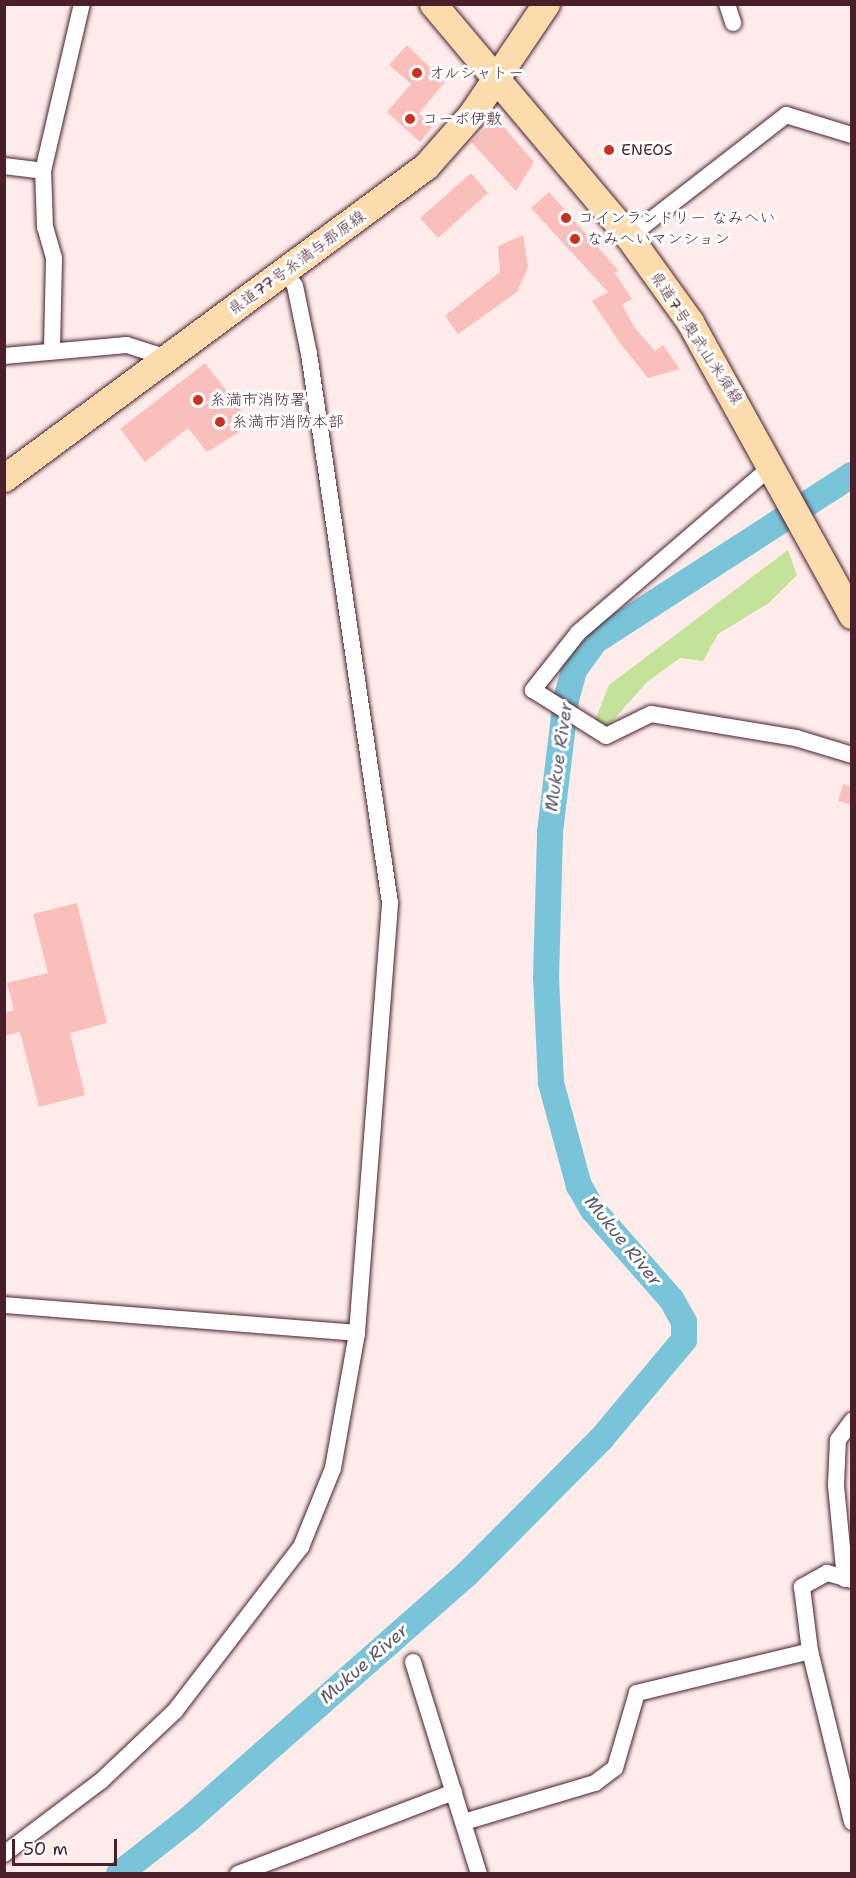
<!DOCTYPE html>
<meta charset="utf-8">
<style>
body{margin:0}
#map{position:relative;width:856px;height:1878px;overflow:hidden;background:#feeceb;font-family:"Shantell Sans","Klee One",sans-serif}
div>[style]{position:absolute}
.green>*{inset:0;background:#c4e299}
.river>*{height:26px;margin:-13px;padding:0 13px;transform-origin:13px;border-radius:13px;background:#7ac4da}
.building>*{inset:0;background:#fbbfbb}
.roads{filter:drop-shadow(0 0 2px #4a1f2b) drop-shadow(0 0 2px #4a1f2b)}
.street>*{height:16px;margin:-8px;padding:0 8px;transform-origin:8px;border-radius:8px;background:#fff}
.primary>*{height:27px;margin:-13.5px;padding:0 13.5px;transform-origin:13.5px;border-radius:13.5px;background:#fcdcac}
.dots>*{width:16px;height:16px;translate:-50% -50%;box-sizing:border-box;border:3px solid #fff;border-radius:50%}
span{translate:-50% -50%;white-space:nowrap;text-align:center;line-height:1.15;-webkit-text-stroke:6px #fff;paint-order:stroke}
.poi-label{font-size:16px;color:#4a1f2b}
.left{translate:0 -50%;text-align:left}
.street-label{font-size:16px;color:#4a1f2b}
.water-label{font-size:18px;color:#5b5968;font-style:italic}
.frame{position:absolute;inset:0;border:6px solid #4a1f2b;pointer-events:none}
.scale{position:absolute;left:12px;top:1839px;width:105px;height:27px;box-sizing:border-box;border:3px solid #4a1f2b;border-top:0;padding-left:8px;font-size:18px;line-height:21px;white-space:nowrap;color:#4a1f2b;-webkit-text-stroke:4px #fff;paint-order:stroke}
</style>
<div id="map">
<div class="green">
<div style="clip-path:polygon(788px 550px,797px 575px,769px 603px,718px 634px,703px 661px,680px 658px,647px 682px,608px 726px,594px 723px,609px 685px)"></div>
</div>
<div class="river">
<div style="left:119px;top:1874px;width:89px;rotate:-38.2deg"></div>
<div style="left:189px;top:1819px;width:371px;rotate:-41.4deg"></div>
<div style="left:467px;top:1574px;width:192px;rotate:-45.2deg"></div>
<div style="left:602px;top:1438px;width:128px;rotate:-50.1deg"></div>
<div style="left:684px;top:1340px;width:18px;rotate:-90deg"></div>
<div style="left:684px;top:1322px;width:26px;rotate:-119deg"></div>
<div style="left:671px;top:1299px;width:118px;rotate:-131.2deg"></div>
<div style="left:593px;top:1210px;width:28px;rotate:-120deg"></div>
<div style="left:579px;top:1186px;width:107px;rotate:-105.2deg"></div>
<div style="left:551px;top:1083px;width:105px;rotate:-92.7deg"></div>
<div style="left:546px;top:978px;width:146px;rotate:-88.4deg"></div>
<div style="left:550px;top:832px;width:133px;rotate:-83.1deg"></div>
<div style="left:566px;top:700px;width:31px;rotate:-75deg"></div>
<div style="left:574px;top:670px;width:36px;rotate:-54deg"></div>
<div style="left:595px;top:641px;width:306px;rotate:-32.9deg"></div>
</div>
<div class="building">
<div style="clip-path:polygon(407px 45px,445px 82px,419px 113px,432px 127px,420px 142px,387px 112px,411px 84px,389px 65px)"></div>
<div style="clip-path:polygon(496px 118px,534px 162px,516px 191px,471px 142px)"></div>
<div style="clip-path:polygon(471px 173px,488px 193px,438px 238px,420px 218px)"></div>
<div style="clip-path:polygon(549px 192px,618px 270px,615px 273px,632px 299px,622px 305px,635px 328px,655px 351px,663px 345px,680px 369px,648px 378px,620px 343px,592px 301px,608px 292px,531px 208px)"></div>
<div style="clip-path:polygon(523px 235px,528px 267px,517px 292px,458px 334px,445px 316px,500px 272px,498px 246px)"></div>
<div style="clip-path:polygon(205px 363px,252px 424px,207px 452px,188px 428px,145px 462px,120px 429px)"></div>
<div style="clip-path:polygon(843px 784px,852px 787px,852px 805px,838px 801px)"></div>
<div style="clip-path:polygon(77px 903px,107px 1023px,70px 1033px,85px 1095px,39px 1107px,20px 1032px,4px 1036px,4px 1013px,14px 1010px,7px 983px,48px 973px,33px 914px)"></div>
</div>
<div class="roads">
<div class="street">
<div style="left:727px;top:4px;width:20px;rotate:72deg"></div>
<div style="left:4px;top:166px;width:39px;rotate:7deg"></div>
<div style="left:629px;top:237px;width:199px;rotate:-37.8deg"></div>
<div style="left:786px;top:115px;width:69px;rotate:16.9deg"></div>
<div style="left:52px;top:348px;width:90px;rotate:-88.7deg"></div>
<div style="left:54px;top:258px;width:32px;rotate:-106deg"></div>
<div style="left:45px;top:227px;width:56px;rotate:-92deg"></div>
<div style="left:43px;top:171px;width:171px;rotate:-76.9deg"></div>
<div style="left:4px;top:356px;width:123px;rotate:-5.1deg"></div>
<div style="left:127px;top:345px;width:42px;rotate:18deg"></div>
<div style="left:772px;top:466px;width:256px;rotate:139.3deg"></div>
<div style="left:578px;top:633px;width:73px;rotate:128.3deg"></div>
<div style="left:533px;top:690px;width:86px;rotate:32.2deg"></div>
<div style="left:606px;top:736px;width:50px;rotate:-26.1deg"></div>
<div style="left:651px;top:714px;width:147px;rotate:9.4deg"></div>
<div style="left:796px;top:738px;width:59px;rotate:16.9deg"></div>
<div style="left:4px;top:1305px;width:354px;rotate:4.5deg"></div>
<div style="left:845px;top:1579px;width:94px;rotate:-95.5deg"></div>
<div style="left:836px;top:1485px;width:45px;rotate:-87.5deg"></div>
<div style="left:838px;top:1440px;width:24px;rotate:-54deg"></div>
<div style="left:852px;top:1580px;width:26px;rotate:-164deg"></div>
<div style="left:827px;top:1573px;width:29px;rotate:151deg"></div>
<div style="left:802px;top:1587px;width:64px;rotate:82.9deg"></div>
<div style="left:810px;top:1651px;width:176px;rotate:76.2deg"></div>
<div style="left:413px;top:1662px;width:222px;rotate:72.7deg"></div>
<div style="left:464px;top:1822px;width:137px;rotate:-16.6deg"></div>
<div style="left:595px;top:1783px;width:25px;rotate:-37deg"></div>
<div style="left:615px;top:1768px;width:78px;rotate:-73.7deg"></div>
<div style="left:637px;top:1693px;width:178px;rotate:-13.6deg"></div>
<div style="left:4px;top:1854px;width:121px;rotate:-37deg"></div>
<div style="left:101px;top:1781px;width:102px;rotate:-43.4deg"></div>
<div style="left:175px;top:1711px;width:207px;rotate:-52.5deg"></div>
<div style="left:301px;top:1547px;width:85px;rotate:-67.9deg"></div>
<div style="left:333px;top:1468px;width:137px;rotate:-79.9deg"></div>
<div style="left:357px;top:1333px;width:431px;rotate:-85.6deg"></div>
<div style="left:390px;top:903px;width:555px;rotate:-98.39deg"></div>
<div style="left:309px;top:354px;width:69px;rotate:-101.6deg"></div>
<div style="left:295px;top:286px;width:17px;rotate:-123deg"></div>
<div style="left:238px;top:1874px;width:231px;rotate:-20.8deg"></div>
</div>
<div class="primary">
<div style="left:433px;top:4px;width:304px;rotate:49.9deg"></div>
<div style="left:629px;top:237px;width:105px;rotate:54.3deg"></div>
<div style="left:690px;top:322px;width:335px;rotate:61.1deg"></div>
<div style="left:4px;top:478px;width:525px;rotate:-36.48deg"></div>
<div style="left:426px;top:166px;width:68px;rotate:-48.6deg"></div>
<div style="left:471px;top:115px;width:134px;rotate:-56deg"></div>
</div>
</div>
<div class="dots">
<div style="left:417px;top:73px;background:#c8321e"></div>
<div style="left:410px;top:119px;background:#c8321e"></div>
<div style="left:609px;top:150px;background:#c8321e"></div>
<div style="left:566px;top:218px;background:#c8321e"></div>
<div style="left:575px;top:239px;background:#c8321e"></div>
<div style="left:198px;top:400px;background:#c8321e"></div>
<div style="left:220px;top:422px;background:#c8321e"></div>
</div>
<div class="poi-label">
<span class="left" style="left:429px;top:73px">オルシャトー</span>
<span class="left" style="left:422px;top:119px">コーポ伊敷</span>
<span class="left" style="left:621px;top:150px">ENEOS</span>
<span class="left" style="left:578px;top:218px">コインランドリー なみへい</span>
<span class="left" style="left:587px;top:239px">なみへいマンション</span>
<span class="left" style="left:210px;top:400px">糸満市消防署</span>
<span class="left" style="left:232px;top:422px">糸満市消防本部</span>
</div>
<div class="street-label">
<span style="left:297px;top:263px;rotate:-36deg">県道77号糸満与那原線</span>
<span style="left:696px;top:338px;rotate:57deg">県道7号奥武山米須線</span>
</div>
<div class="water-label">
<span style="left:559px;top:757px;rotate:-82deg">Mukue River</span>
<span style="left:623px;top:1241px;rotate:51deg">Mukue River</span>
<span style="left:364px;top:1664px;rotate:-41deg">Mukue River</span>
</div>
<div class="frame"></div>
<div class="scale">50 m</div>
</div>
